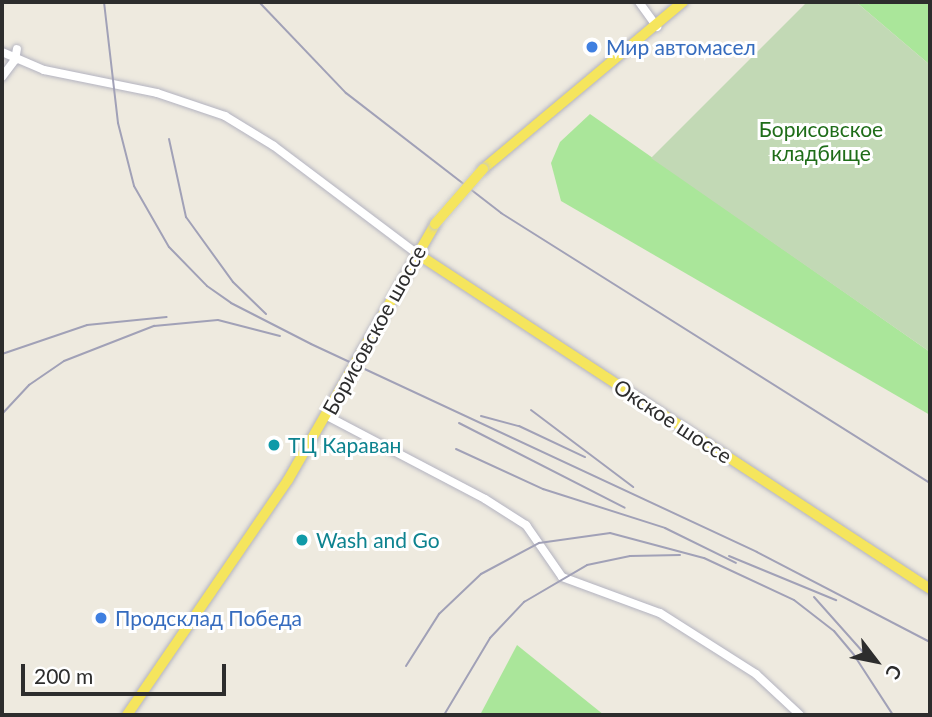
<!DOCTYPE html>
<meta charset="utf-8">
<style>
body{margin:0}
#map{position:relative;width:932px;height:717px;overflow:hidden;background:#eeeadf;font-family:Lato,sans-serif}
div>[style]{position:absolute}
.green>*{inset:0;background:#aae69a}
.cemetery>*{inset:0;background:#c2d9b5}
.roads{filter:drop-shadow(0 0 2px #b3b3c0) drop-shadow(0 0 2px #b3b3c0)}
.minor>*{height:8px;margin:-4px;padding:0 4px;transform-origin:4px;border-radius:4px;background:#fff}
.major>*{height:10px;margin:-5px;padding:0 5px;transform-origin:5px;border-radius:5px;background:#f5e55d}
.rail>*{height:2px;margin:-1px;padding:0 1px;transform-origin:1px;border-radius:1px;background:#a1a1b7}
.bridges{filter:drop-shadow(0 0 2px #c8c8c8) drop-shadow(0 0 2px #c8c8c8)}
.major-bridge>*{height:10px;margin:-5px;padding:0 5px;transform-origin:5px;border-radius:5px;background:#f5e55d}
.dots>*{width:19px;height:19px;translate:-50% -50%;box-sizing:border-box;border:4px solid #fff;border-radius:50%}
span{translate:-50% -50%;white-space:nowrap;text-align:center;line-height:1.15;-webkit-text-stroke:6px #fff;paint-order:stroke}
.shop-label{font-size:21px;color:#366cbe}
.left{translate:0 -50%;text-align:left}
.park-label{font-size:21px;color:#1f6d19}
.street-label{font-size:21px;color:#2d2d2d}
.culture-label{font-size:21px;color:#0d838f}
.frame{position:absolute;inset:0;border:4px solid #2d2d2d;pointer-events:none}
.north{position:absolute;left:841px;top:626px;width:70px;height:70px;-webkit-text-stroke:5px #fff;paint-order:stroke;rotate:122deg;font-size:19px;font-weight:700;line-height:28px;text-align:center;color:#2d2d2d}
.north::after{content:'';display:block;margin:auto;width:24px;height:32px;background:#2d2d2d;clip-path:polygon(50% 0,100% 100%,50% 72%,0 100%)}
.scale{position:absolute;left:21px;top:664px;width:205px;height:32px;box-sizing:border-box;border:4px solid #2d2d2d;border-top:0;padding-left:9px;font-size:21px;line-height:24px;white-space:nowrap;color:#2d2d2d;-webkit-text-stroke:5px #fff;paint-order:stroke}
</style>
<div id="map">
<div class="green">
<div style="clip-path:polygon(856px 2px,930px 2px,930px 65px)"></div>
<div style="clip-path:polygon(590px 114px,930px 352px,930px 415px,561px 201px,551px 163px,560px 142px)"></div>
<div style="clip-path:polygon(517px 645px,604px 715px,480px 715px)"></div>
</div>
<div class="cemetery">
<div style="clip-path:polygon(807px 2px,856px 2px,930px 65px,930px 352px,651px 158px)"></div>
</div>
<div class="roads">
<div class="minor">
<div style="left:639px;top:2px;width:31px;rotate:54deg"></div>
<div style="left:2px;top:52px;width:46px;rotate:23.2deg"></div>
<div style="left:44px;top:70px;width:115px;rotate:11.5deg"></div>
<div style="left:157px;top:93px;width:72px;rotate:18.7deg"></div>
<div style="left:225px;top:116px;width:57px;rotate:31.5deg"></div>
<div style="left:274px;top:146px;width:178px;rotate:37deg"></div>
<div style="left:2px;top:77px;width:21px;rotate:-53deg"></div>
<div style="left:15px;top:60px;width:11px;rotate:-80deg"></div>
<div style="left:327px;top:416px;width:178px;rotate:27.7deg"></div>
<div style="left:485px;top:499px;width:49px;rotate:32.4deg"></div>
<div style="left:526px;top:525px;width:63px;rotate:55.3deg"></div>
<div style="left:562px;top:577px;width:104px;rotate:20.2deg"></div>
<div style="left:660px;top:613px;width:114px;rotate:32.4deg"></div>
<div style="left:756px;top:674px;width:60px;rotate:43deg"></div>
</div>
<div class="major">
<div style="left:483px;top:169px;width:261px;rotate:-39.9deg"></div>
<div style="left:416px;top:253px;width:614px;rotate:33.17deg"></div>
<div style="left:127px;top:715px;width:285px;rotate:-55.6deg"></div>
<div style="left:288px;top:480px;width:295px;rotate:-60.1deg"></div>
</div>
</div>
<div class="rail">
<div style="left:104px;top:2px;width:122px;rotate:83.4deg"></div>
<div style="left:118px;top:123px;width:65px;rotate:75.7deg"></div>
<div style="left:134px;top:186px;width:70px;rotate:60.2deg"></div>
<div style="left:169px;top:247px;width:54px;rotate:45.7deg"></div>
<div style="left:207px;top:286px;width:29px;rotate:35deg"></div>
<div style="left:231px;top:303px;width:90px;rotate:27.1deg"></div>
<div style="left:311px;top:344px;width:492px;rotate:25deg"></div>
<div style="left:757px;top:552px;width:195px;rotate:27.5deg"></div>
<div style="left:259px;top:2px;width:126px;rotate:46.3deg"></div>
<div style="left:346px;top:93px;width:196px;rotate:37.7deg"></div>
<div style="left:501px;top:213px;width:507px;rotate:32.19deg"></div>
<div style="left:169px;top:139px;width:80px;rotate:77.7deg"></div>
<div style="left:186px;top:217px;width:80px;rotate:54.1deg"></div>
<div style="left:233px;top:282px;width:46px;rotate:44.1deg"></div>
<div style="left:2px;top:354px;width:90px;rotate:-18.8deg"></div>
<div style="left:87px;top:325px;width:80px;rotate:-5.7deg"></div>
<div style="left:531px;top:410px;width:128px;rotate:37deg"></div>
<div style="left:2px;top:414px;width:40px;rotate:-47deg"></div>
<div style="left:29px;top:385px;width:42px;rotate:-34.4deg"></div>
<div style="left:64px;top:361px;width:97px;rotate:-21.3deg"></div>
<div style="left:154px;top:326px;width:64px;rotate:-5.4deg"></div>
<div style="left:218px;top:320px;width:64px;rotate:14.5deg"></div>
<div style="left:481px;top:416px;width:39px;rotate:15deg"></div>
<div style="left:519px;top:426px;width:73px;rotate:25.2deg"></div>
<div style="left:459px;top:423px;width:186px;rotate:27.1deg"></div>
<div style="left:456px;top:449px;width:96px;rotate:24.7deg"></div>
<div style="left:543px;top:489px;width:128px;rotate:17.7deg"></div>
<div style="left:665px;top:528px;width:79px;rotate:26.2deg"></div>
<div style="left:729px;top:556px;width:116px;rotate:22.4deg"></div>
<div style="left:814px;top:597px;width:74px;rotate:48.3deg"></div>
<div style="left:406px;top:666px;width:62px;rotate:-57.6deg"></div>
<div style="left:439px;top:614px;width:58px;rotate:-43.6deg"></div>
<div style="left:481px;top:574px;width:66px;rotate:-28.1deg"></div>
<div style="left:539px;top:543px;width:72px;rotate:-8deg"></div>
<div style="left:610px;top:533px;width:97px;rotate:14.9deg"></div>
<div style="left:704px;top:558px;width:99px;rotate:25deg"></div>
<div style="left:794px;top:600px;width:51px;rotate:37.8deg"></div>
<div style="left:834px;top:631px;width:31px;rotate:50deg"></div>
<div style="left:854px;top:655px;width:72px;rotate:57deg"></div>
<div style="left:444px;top:715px;width:90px;rotate:-59.1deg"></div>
<div style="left:490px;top:638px;width:50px;rotate:-46.6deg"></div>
<div style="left:524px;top:602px;width:73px;rotate:-30.4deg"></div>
<div style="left:587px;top:565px;width:44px;rotate:-11.8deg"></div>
<div style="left:630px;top:556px;width:50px;rotate:-1.1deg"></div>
</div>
<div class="bridges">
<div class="major-bridge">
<div style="left:435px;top:224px;width:73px;rotate:-48.9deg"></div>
</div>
</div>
<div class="dots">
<div style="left:592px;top:47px;background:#3f7fe0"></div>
<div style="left:274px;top:445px;background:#0f9aa8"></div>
<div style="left:302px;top:540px;background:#0f9aa8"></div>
<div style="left:101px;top:618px;background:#3f7fe0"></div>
</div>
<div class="shop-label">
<span class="left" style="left:606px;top:47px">Мир автомасел</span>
<span class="left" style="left:115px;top:618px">Продсклад Победа</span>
</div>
<div class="park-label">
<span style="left:821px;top:141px">Борисовское<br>кладбище</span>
</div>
<div class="street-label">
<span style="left:374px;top:330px;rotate:-61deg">Борисовское шоссе</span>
<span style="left:673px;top:421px;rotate:33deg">Окское шоссе</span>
</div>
<div class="culture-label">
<span class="left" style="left:288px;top:445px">ТЦ Караван</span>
<span class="left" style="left:316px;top:540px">Wash and Go</span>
</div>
<div class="frame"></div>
<div class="north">С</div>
<div class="scale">200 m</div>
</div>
